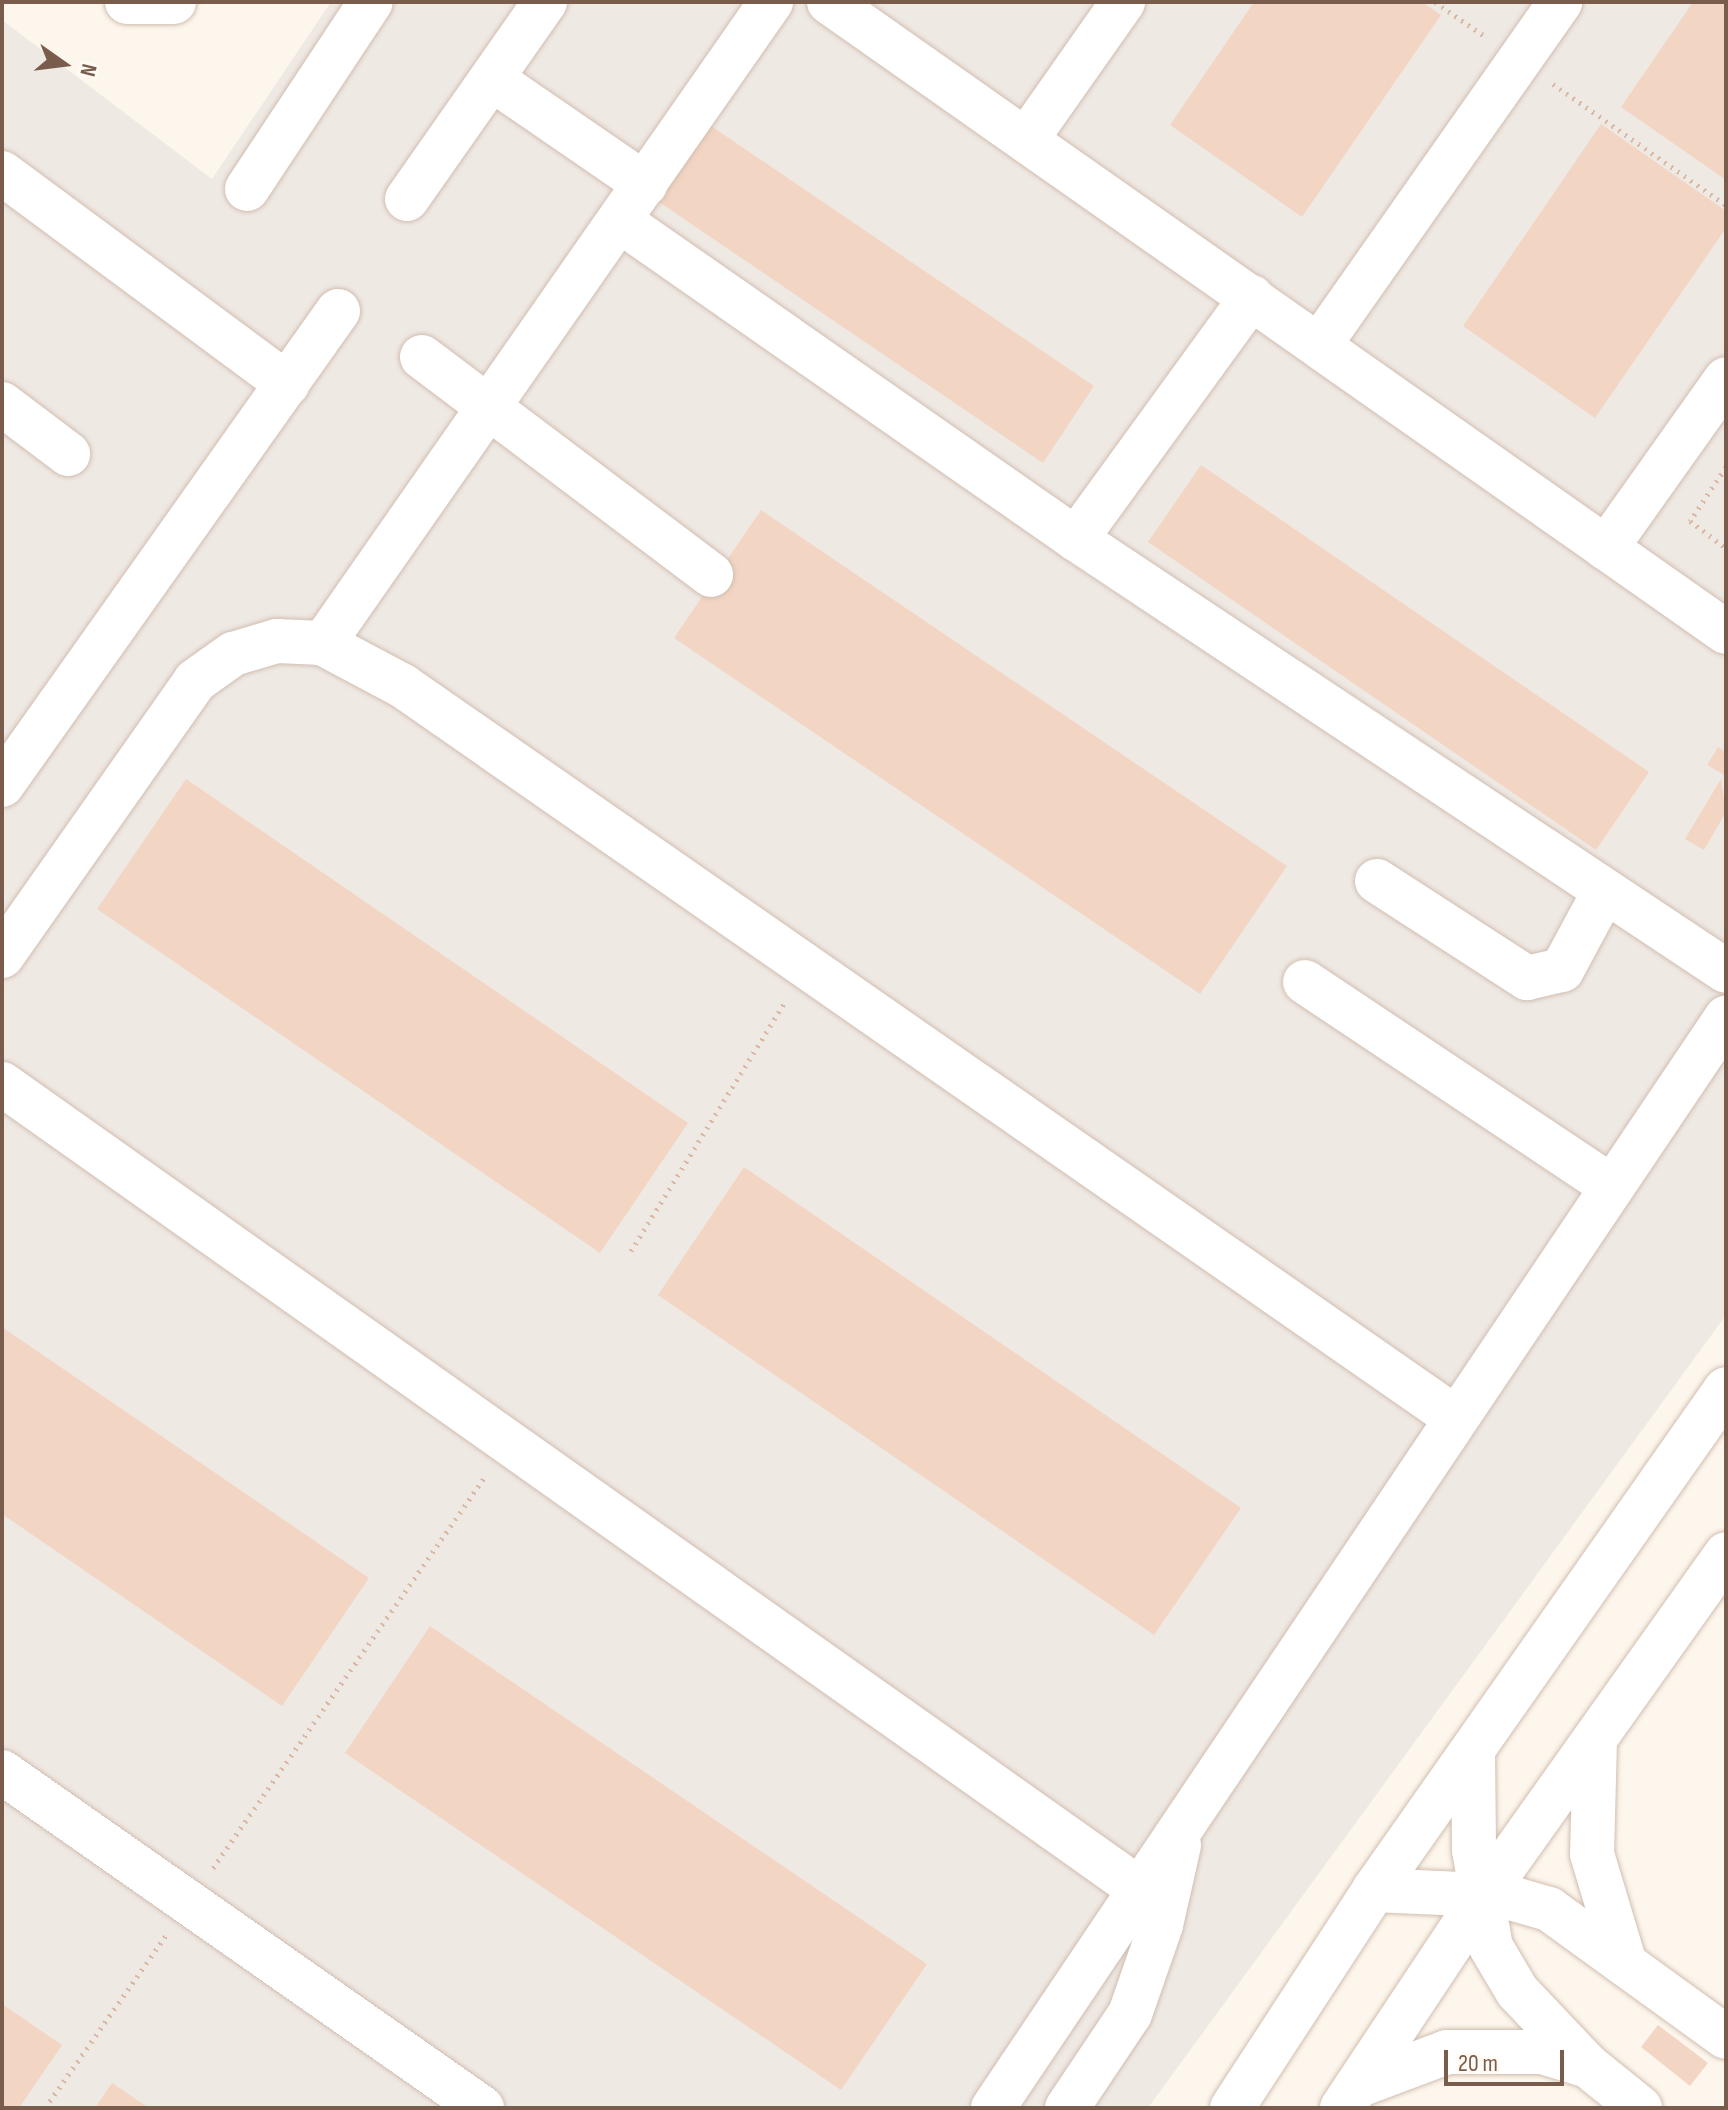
<!DOCTYPE html>
<style>
body{margin:0}
#map{position:relative;width:1728px;height:2110px;overflow:hidden;background:#fdf6ec;font-family:"Sofia Sans Condensed",sans-serif}
div>[style]{position:absolute}
.industrial>*{inset:0;background:#efe9e4}
.building>*{inset:0;background:#f3d5c3}
.path>*{height:5px;margin-top:-2.5px;transform-origin:0;background:repeating-linear-gradient(90deg,#d9b8a5 0 2px,transparent 0 8px)}
.roads{filter:drop-shadow(0 0 2px #d1beb0) drop-shadow(0 0 2px #d1beb0)}
.minor>*{height:44px;margin:-22px;padding:0 22px;transform-origin:22px;border-radius:22px;background:#fff}
span{translate:-50% -50%;white-space:nowrap;text-align:center;line-height:1.15;-webkit-text-stroke:6px #fffaf3;paint-order:stroke}
.frame{position:absolute;inset:0;border:4px solid #7a5c4d;pointer-events:none}
.north{position:absolute;left:24px;top:24px;width:80px;height:80px;-webkit-text-stroke:6px #fffaf3;paint-order:stroke;rotate:104deg;font-size:22px;font-weight:700;line-height:32px;text-align:center;color:#7a5c4d}
.north::after{content:'';display:block;margin:auto;width:28px;height:36px;background:#7a5c4d;clip-path:polygon(50% 0,100% 100%,50% 72%,0 100%)}
.scale{position:absolute;left:1444px;top:2050px;width:120px;height:36px;box-sizing:border-box;border:4px solid #7a5c4d;border-top:0;padding-left:10px;font-size:24px;line-height:28px;white-space:nowrap;color:#7a5c4d;-webkit-text-stroke:6px #fffaf3;paint-order:stroke}
</style>
<div id="map">
<div class="industrial">
<div style="clip-path:polygon(331px 2px,1726px 2px,1726px 1315px,1148px 2108px,2px 2108px,2px 20px,212px 179px)"></div>
</div>
<div class="building">
<div style="clip-path:polygon(1254px 2px,1422px 2px,1441px 15px,1302px 217px,1170px 125px)"></div>
<div style="clip-path:polygon(1693px 2px,1726px 2px,1726px 180px,1621px 107px)"></div>
<div style="clip-path:polygon(1601px 124px,1726px 211px,1726px 228px,1595px 418px,1463px 326px)"></div>
<div style="clip-path:polygon(711px 126px,1094px 386px,1043px 463px,659px 202px)"></div>
<div style="clip-path:polygon(1201px 465px,1649px 772px,1596px 850px,1148px 542px)"></div>
<div style="clip-path:polygon(761px 510px,1287px 866px,1200px 994px,674px 638px)"></div>
<div style="clip-path:polygon(1718px 747px,1726px 752px,1726px 776px,1707px 765px)"></div>
<div style="clip-path:polygon(186px 779px,688px 1123px,600px 1253px,97px 909px)"></div>
<div style="clip-path:polygon(1721px 779px,1726px 812px,1704px 850px,1685px 839px)"></div>
<div style="clip-path:polygon(744px 1167px,1241px 1508px,1154px 1635px,658px 1295px)"></div>
<div style="clip-path:polygon(2px 1327px,369px 1578px,282px 1706px,2px 1514px)"></div>
<div style="clip-path:polygon(430px 1626px,927px 1964px,841px 2090px,345px 1753px)"></div>
<div style="clip-path:polygon(2px 2004px,62px 2045px,19px 2108px,2px 2108px)"></div>
<div style="clip-path:polygon(1658px 2025px,1708px 2063px,1690px 2086px,1641px 2047px)"></div>
<div style="clip-path:polygon(112px 2083px,149px 2108px,95px 2108px)"></div>
</div>
<div class="path">
<div style="left:1435px;top:2px;width:62px;rotate:34.5deg"></div>
<div style="left:1553px;top:84px;width:211px;rotate:35deg"></div>
<div style="left:1726px;top:467px;width:65px;rotate:123.7deg"></div>
<div style="left:1690px;top:521px;width:45px;rotate:36.9deg"></div>
<div style="left:631px;top:1251px;width:295px;rotate:-58.3deg"></div>
<div style="left:213px;top:1868px;width:479px;rotate:-55.2deg"></div>
<div style="left:45px;top:2108px;width:211px;rotate:-55deg"></div>
</div>
<div class="roads">
<div class="minor">
<div style="left:127px;top:2px;width:47px"></div>
<div style="left:829px;top:2px;width:1096px;rotate:35.08deg"></div>
<div style="left:492px;top:79px;width:186px;rotate:34.5deg"></div>
<div style="left:1026px;top:140px;width:169px;rotate:-54.9deg"></div>
<div style="left:2px;top:173px;width:355px;rotate:36.5deg"></div>
<div style="left:247px;top:189px;width:224px;rotate:-56.5deg"></div>
<div style="left:407px;top:199px;width:241px;rotate:-55deg"></div>
<div style="left:620px;top:221px;width:556px;rotate:34.89deg"></div>
<div style="left:1076px;top:539px;width:780px;rotate:33.61deg"></div>
<div style="left:1320px;top:344px;width:418px;rotate:-54.9deg"></div>
<div style="left:422px;top:357px;width:362px;rotate:37deg"></div>
<div style="left:2px;top:404px;width:83px;rotate:37.1deg"></div>
<div style="left:1076px;top:539px;width:299px;rotate:-54deg"></div>
<div style="left:1606px;top:548px;width:207px;rotate:-54.6deg"></div>
<div style="left:323px;top:644px;width:783px;rotate:-55.09deg"></div>
<div style="left:2px;top:785px;width:581px;rotate:-54.67deg"></div>
<div style="left:1377px;top:881px;width:179px;rotate:32.9deg"></div>
<div style="left:1527px;top:978px;width:36px;rotate:-13deg"></div>
<div style="left:1562px;top:970px;width:89px;rotate:-61.7deg"></div>
<div style="left:2px;top:956px;width:336px;rotate:-54.9deg"></div>
<div style="left:195px;top:681px;width:47px;rotate:-35.4deg"></div>
<div style="left:233px;top:654px;width:46px;rotate:-16.5deg"></div>
<div style="left:277px;top:641px;width:45px;rotate:2.5deg"></div>
<div style="left:322px;top:643px;width:92px;rotate:28deg"></div>
<div style="left:403px;top:686px;width:1282px;rotate:34.81deg"></div>
<div style="left:1305px;top:982px;width:369px;rotate:33.7deg"></div>
<div style="left:2px;top:1084px;width:1392px;rotate:35.29deg"></div>
<div style="left:1595px;top:1740px;width:114px;rotate:91.5deg"></div>
<div style="left:1592px;top:1854px;width:115px;rotate:73.3deg"></div>
<div style="left:1473px;top:1751px;width:99px;rotate:89.4deg"></div>
<div style="left:1474px;top:1850px;width:98px;rotate:80.1deg"></div>
<div style="left:1491px;top:1947px;width:51px;rotate:59.4deg"></div>
<div style="left:1517px;top:1991px;width:103px;rotate:46.6deg"></div>
<div style="left:1588px;top:2066px;width:67px;rotate:38.9deg"></div>
<div style="left:2px;top:1772px;width:586px;rotate:34.99deg"></div>
<div style="left:1374px;top:1890px;width:130px;rotate:2.6deg"></div>
<div style="left:1504px;top:1896px;width:47px;rotate:16.1deg"></div>
<div style="left:1549px;top:1909px;width:218px;rotate:35.9deg"></div>
<div style="left:1357px;top:2086px;width:96px;rotate:-20.7deg"></div>
<div style="left:1447px;top:2052px;width:95px"></div>
<div style="left:1542px;top:2052px;width:48px;rotate:16.9deg"></div>
<div style="left:993px;top:2108px;width:1314px;rotate:-56.08deg"></div>
<div style="left:1067px;top:2108px;width:113px;rotate:-56.2deg"></div>
<div style="left:1130px;top:2014px;width:94px;rotate:-70.8deg"></div>
<div style="left:1161px;top:1925px;width:82px;rotate:-77.3deg"></div>
<div style="left:1232px;top:2108px;width:260px;rotate:-56.9deg"></div>
<div style="left:1374px;top:1890px;width:612px;rotate:-54.91deg"></div>
<div style="left:1342px;top:2108px;width:251px;rotate:-56.4deg"></div>
<div style="left:1481px;top:1899px;width:423px;rotate:-54.6deg"></div>
</div>
</div>
<div class="frame"></div>
<div class="north">N</div>
<div class="scale">20 m</div>
</div>
